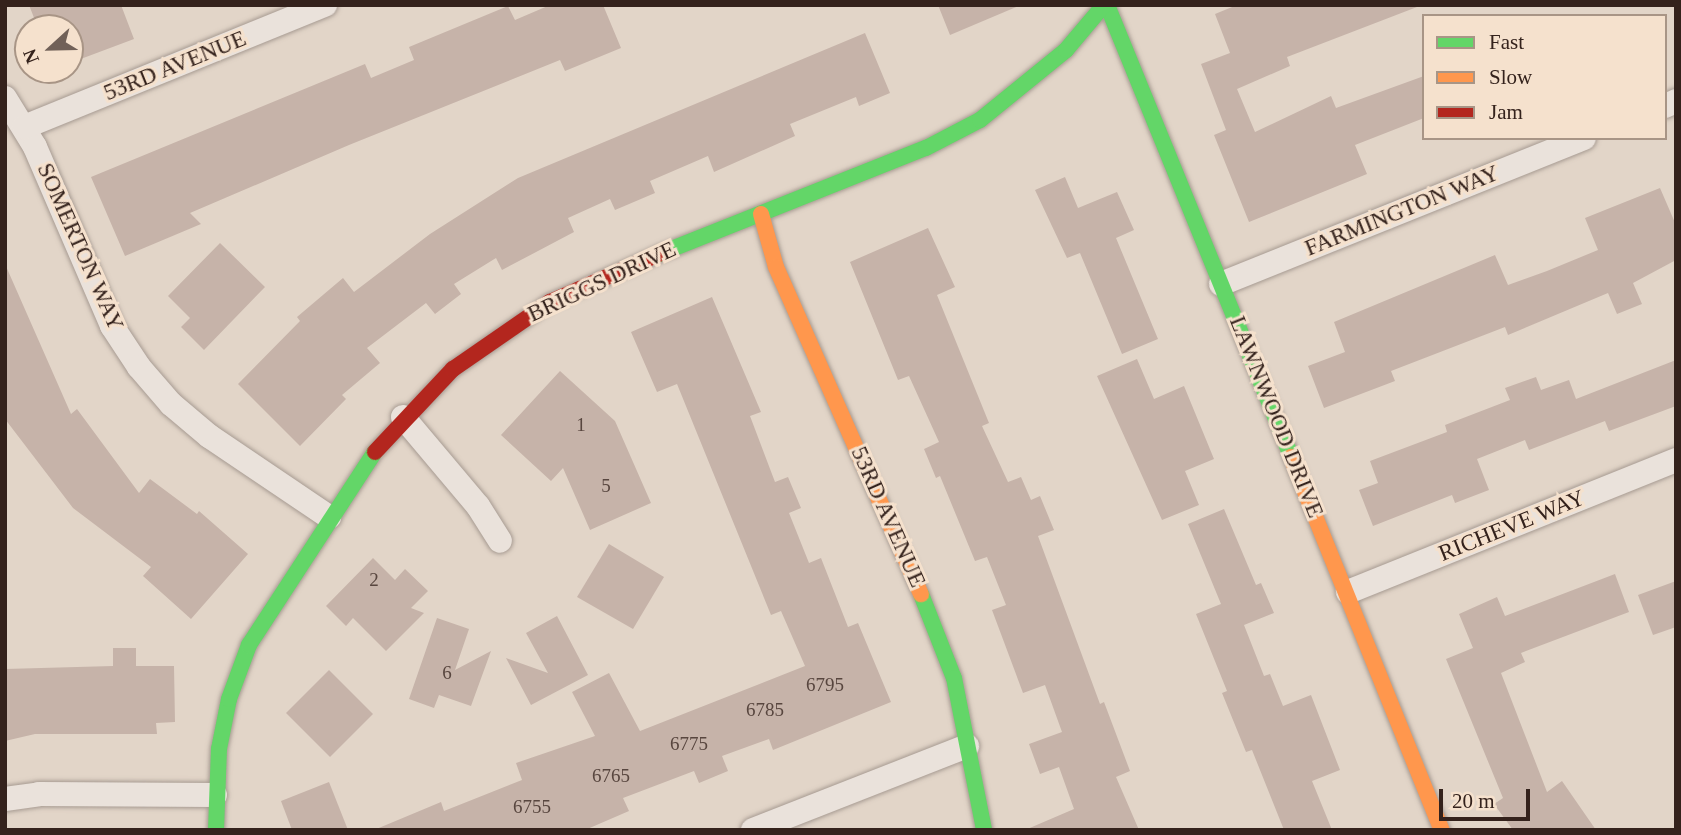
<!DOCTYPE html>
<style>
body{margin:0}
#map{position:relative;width:1681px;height:835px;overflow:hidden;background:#e2d5c8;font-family:"Times New Roman",serif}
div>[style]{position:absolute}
.building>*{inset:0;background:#c6b3a9}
.roads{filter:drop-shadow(0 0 2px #a79b92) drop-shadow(0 0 2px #a79b92)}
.street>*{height:24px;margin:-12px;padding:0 12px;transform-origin:12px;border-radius:12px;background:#eae2db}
.fast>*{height:16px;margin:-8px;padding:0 8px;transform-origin:8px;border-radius:8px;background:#63d668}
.slow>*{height:16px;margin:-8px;padding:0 8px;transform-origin:8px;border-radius:8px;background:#ff974d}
.jam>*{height:16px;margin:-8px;padding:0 8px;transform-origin:8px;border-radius:8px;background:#b3261e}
span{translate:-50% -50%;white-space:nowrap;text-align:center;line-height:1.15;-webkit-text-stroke:6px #f5e1cd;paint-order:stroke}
.number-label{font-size:19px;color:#58463f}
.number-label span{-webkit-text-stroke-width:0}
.street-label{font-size:23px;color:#34221c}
.frame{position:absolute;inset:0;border:7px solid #34221c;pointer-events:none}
.legend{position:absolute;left:1422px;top:14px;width:245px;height:126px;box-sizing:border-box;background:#f5e1cd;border:2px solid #a89586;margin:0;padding:9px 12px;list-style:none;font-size:21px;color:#34221c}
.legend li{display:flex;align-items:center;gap:14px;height:35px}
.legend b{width:35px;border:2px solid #a89586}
.north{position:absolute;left:14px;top:14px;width:70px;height:70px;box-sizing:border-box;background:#f5e1cd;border:2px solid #a89586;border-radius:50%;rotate:248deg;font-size:19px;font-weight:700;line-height:28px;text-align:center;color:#34221c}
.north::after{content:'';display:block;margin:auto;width:24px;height:32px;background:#716158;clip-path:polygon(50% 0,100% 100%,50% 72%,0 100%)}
.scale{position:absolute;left:1439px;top:789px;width:91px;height:32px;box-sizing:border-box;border:4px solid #34221c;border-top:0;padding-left:9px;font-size:21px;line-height:24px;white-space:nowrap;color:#34221c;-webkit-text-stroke:5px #f5e1cd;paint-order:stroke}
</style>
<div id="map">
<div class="building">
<div style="clip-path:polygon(29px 5px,121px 5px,134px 39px,70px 63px,70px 28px,38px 28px)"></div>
<div style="clip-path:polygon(550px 5px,603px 5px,621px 48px,565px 71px,560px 60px,349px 145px,190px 213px,201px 224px,125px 256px,91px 177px,365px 64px,371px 78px,414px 60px,409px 47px,508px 6px,515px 20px)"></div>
<div style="clip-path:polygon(938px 5px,1021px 5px,950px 35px)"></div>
<div style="clip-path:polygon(1237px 5px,1417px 7px,1287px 57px,1290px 66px,1237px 89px,1255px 132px,1331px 96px,1336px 108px,1424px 76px,1424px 118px,1355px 145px,1367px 174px,1249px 222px,1214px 135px,1226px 130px,1201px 64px,1230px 53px,1215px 14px)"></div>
<div style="clip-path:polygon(865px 33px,890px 93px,859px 106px,856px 97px,790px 124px,795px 136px,714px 172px,708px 156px,650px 181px,655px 193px,615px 210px,610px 199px,568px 218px,574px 232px,502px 270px,496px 258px,454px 284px,461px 294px,435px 314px,426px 303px,367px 348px,380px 363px,342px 395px,346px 399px,300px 446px,238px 384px,300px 321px,297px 317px,343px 278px,354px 292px,430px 234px,518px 178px)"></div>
<div style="clip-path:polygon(1065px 177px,1078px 208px,1117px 192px,1134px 230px,1116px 238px,1158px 339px,1122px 354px,1080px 253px,1067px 258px,1035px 190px)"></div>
<div style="clip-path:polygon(1660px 188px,1676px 225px,1676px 260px,1633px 283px,1642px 304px,1617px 314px,1608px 293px,1508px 335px,1505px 327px,1391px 371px,1395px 381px,1324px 408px,1308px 366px,1345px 352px,1334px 322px,1495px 255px,1508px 285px,1547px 271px,1598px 250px,1585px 218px)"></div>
<div style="clip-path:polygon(928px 228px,955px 287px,937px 295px,989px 423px,982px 426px,1008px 482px,1021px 477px,1031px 500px,1040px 496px,1054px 530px,1038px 536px,1100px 704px,1104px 702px,1130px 771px,1116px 777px,1139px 830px,1025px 830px,1074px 809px,1059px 767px,1040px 774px,1029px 744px,1062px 732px,1045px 685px,1023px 693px,992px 610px,1006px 605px,987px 557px,975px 561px,940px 476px,936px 478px,924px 449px,939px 442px,909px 376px,898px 380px,850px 262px)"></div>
<div style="clip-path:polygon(220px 243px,265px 287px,204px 350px,181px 327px,190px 318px,168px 296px)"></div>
<div style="clip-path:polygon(5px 264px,71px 414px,77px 409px,139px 493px,150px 479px,197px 514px,199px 511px,248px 554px,191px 619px,143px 576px,151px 567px,73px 508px,5px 419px)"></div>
<div style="clip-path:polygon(712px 297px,761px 412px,750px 416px,775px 482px,788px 477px,801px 508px,789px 513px,809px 563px,821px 558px,848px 627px,858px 623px,891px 702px,773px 750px,769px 739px,722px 756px,728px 771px,699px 783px,694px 771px,623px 798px,629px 811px,585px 830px,374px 830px,441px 802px,444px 811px,522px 780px,516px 763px,595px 736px,572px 692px,609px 673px,640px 731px,805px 666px,781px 611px,771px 615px,677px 384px,657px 392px,631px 332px)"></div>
<div style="clip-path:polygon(1137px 359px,1154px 399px,1184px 386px,1214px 459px,1185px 471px,1199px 505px,1162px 520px,1097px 376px)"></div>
<div style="clip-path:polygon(1676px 360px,1676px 406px,1609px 431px,1605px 421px,1529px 450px,1525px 440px,1477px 459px,1489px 490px,1455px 503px,1452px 495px,1373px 526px,1359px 490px,1378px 483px,1370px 461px,1447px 432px,1445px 425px,1510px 400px,1505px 388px,1536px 377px,1541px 390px,1569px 380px,1576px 399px)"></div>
<div style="clip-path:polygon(560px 371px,615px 421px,651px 503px,590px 530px,563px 468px,551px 481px,501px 435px)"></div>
<div style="clip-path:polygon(1224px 509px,1256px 585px,1261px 583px,1274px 613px,1244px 625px,1264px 676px,1270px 674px,1283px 706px,1311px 695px,1340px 770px,1312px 781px,1332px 830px,1284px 830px,1252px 750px,1246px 752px,1222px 693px,1227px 691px,1196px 614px,1221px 604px,1188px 524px)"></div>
<div style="clip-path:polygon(609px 544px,664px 577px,633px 629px,577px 597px)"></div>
<div style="clip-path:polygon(373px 558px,395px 580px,405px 569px,428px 591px,411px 608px,424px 613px,386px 651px,353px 618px,346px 626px,326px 606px)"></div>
<div style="clip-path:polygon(1615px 574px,1629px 612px,1521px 653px,1525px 662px,1501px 673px,1547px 792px,1562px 781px,1596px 830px,1513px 830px,1494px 804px,1503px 798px,1446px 659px,1473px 648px,1459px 614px,1497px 597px,1505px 616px)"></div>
<div style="clip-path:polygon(1676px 581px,1676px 627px,1653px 635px,1638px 595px)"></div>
<div style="clip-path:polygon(557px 616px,588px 675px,531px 705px,506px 658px,548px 673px,526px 633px)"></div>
<div style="clip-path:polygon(437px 618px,469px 629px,455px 670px,491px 651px,471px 706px,439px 695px,434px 708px,409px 699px)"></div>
<div style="clip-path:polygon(113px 648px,136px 648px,136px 666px,174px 666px,175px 722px,156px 723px,157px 734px,35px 734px,5px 741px,5px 669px,113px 666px)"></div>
<div style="clip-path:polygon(329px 670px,373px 714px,330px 757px,286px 713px)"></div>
<div style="clip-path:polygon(329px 782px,348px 830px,292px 830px,281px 801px)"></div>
</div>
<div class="roads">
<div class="street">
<div style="left:5px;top:98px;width:57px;rotate:58.5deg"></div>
<div style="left:35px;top:147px;width:195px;rotate:66.7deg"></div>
<div style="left:112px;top:326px;width:49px;rotate:56.6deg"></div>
<div style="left:139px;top:367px;width:49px;rotate:49.1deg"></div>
<div style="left:171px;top:404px;width:50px;rotate:40.1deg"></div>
<div style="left:209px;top:436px;width:145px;rotate:34deg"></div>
<div style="left:1665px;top:106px;width:12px;rotate:-24deg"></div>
<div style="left:24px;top:127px;width:325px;rotate:-22.1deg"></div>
<div style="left:1221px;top:284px;width:391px;rotate:-21.9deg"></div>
<div style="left:403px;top:417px;width:116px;rotate:49.9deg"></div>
<div style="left:478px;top:506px;width:41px;rotate:57.8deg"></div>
<div style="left:1348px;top:592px;width:354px;rotate:-21.9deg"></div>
<div style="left:5px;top:799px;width:34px;rotate:-8deg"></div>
<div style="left:39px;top:794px;width:176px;rotate:0.3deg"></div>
<div style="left:753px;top:830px;width:230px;rotate:-21.4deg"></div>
</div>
<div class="fast">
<div style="left:1107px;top:5px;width:488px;rotate:67.8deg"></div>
<div style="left:659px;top:254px;width:287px;rotate:-21.7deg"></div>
<div style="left:926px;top:148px;width:61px;rotate:-27.4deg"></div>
<div style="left:980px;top:120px;width:111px;rotate:-39.1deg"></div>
<div style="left:1066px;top:50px;width:59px;rotate:-49.8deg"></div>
<div style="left:921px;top:594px;width:90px;rotate:68.6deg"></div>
<div style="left:954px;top:678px;width:155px;rotate:78.8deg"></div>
<div style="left:216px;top:830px;width:81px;rotate:-87.9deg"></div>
<div style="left:219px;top:749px;width:51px;rotate:-78.7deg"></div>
<div style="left:229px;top:699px;width:58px;rotate:-69.7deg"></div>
<div style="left:249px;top:645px;width:230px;rotate:-56.9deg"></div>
</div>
<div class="slow">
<div style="left:761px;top:214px;width:55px;rotate:74.2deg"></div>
<div style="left:776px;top:267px;width:358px;rotate:66.1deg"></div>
<div style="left:1291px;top:457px;width:402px;rotate:68deg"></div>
</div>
<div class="jam">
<div style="left:375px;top:452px;width:114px;rotate:-46.8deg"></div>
<div style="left:453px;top:369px;width:118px;rotate:-34.6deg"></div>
<div style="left:550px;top:302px;width:119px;rotate:-23.8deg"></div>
</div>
</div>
<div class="number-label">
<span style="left:581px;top:425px">1</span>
<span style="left:606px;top:486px">5</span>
<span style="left:374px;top:580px">2</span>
<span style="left:447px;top:673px">6</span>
<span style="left:825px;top:685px">6795</span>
<span style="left:765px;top:710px">6785</span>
<span style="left:689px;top:744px">6775</span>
<span style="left:611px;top:776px">6765</span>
<span style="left:532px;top:807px">6755</span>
</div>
<div class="street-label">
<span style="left:175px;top:66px;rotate:-22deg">53RD AVENUE</span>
<span style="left:1402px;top:211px;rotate:-22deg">FARMINGTON WAY</span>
<span style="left:80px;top:247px;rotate:66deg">SOMERTON WAY</span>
<span style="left:602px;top:282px;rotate:-25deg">BRIGGS DRIVE</span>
<span style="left:1276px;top:417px;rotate:68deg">LAWNWOOD DRIVE</span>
<span style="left:888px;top:517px;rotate:66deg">53RD AVENUE</span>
<span style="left:1512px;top:526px;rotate:-22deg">RICHEVE WAY</span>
</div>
<div class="frame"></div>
<ul class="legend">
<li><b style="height:9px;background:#63d668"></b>Fast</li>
<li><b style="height:9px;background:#ff974d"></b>Slow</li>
<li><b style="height:9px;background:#b3261e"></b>Jam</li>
</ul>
<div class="north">N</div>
<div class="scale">20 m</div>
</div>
